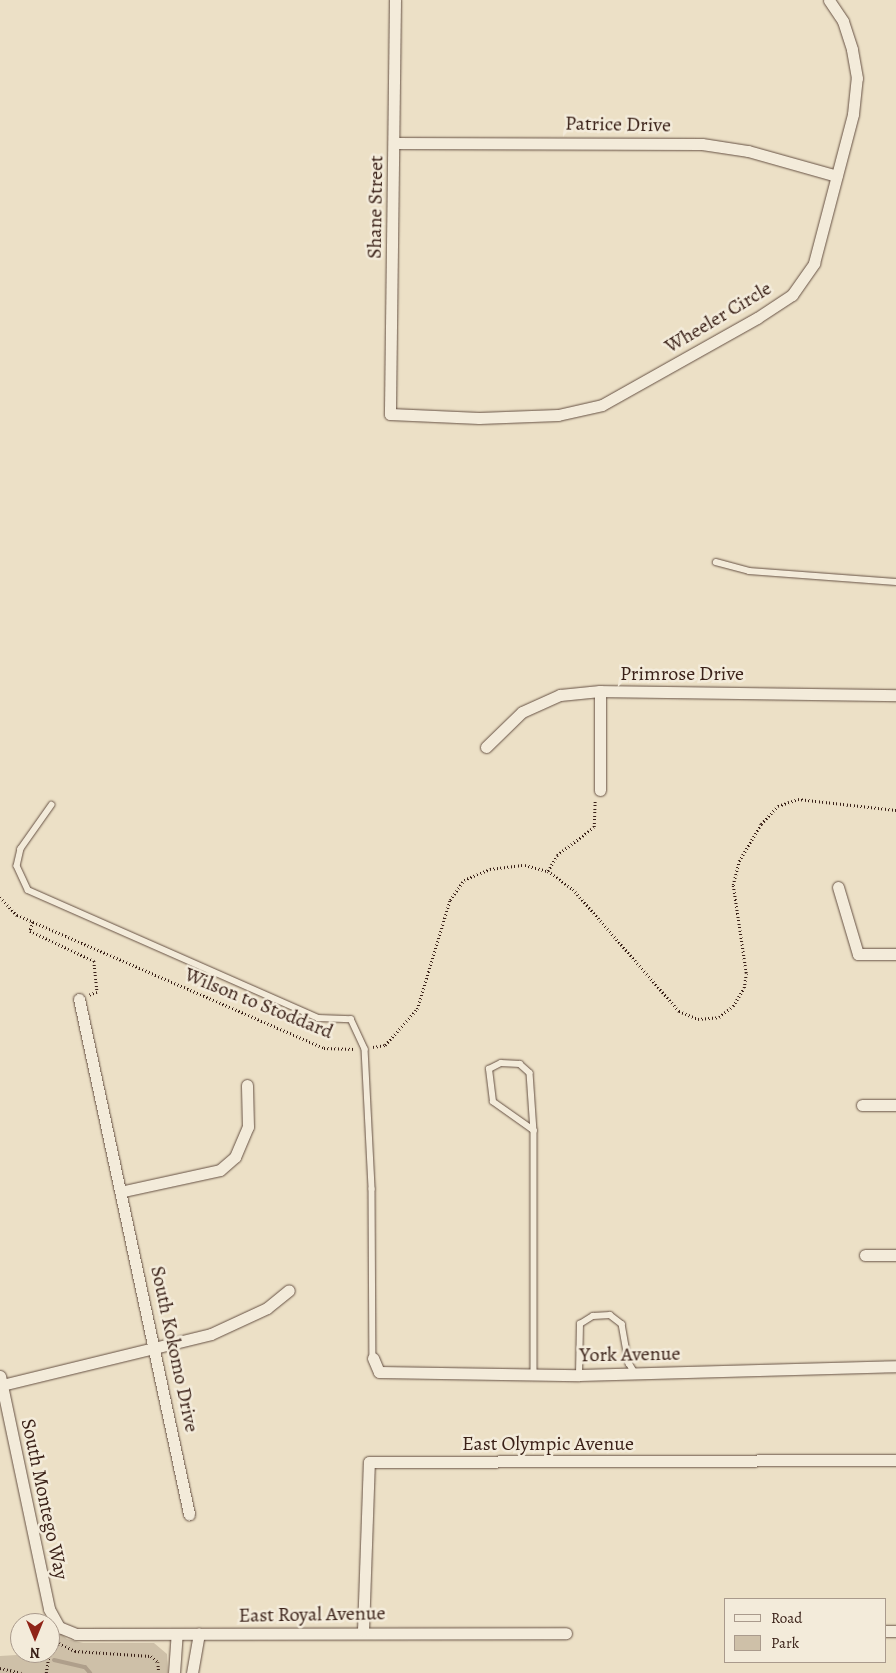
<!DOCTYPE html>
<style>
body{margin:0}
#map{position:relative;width:896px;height:1673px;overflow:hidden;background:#ece0c6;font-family:Alegreya,serif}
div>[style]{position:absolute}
.green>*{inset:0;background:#cec0a8}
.stream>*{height:4px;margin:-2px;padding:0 2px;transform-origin:2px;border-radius:2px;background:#af9f8b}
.path>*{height:2.5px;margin-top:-1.25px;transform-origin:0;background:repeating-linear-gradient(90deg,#3a2118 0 1px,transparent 0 3.5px)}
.roads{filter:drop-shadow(0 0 1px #665144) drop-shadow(0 0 1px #665144)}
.service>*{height:5.5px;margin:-2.75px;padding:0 2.75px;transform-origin:2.75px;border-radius:2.75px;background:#f3ebda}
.minor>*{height:11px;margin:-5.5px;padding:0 5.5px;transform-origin:5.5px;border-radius:5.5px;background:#f3ebda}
span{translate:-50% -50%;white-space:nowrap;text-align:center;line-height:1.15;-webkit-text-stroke:5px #f3ebda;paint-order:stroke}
.street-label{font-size:20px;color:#3a2118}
.legend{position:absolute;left:724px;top:1598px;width:162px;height:65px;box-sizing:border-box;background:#f3ebda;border:1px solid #a99a8c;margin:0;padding:6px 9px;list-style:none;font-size:15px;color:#3a2118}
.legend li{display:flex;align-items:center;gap:10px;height:25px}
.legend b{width:25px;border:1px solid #a99a8c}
.north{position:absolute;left:10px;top:1613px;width:50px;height:50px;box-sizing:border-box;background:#f3ebda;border:1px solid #a99a8c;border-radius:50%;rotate:180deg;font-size:14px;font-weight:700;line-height:20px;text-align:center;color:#3a2118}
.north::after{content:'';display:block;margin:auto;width:18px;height:22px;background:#8f2418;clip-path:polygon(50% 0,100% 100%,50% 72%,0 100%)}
</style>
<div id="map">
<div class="green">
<div style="clip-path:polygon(55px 1628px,67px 1639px,83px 1643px,154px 1643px,167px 1654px,168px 1673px,0 1673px,0 1656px,50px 1653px,50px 1631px)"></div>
</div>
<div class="stream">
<div style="left:54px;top:1660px;width:32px;rotate:13deg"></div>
<div style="left:85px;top:1667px;width:8px;rotate:50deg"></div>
</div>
<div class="path">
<div style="left:548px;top:871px;width:18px;rotate:-61deg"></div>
<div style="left:557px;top:855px;width:46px;rotate:-37.1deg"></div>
<div style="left:594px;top:827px;width:27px;rotate:-88deg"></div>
<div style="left:0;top:897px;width:25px;rotate:47deg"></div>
<div style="left:17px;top:915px;width:335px;rotate:23.4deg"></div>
<div style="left:324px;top:1048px;width:31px;rotate:2deg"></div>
<div style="left:33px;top:922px;width:9px;rotate:108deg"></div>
<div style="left:30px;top:931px;width:71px;rotate:25.1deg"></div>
<div style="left:94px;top:961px;width:31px;rotate:84deg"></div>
<div style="left:97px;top:992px;width:8px;rotate:157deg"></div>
<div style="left:373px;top:1047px;width:12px;rotate:-9deg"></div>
<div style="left:385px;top:1045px;width:48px;rotate:-48.4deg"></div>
<div style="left:417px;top:1009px;width:114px;rotate:-73.2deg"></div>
<div style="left:450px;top:900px;width:24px;rotate:-55deg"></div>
<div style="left:464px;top:880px;width:28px;rotate:-23deg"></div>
<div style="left:490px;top:869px;width:35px;rotate:-7deg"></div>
<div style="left:525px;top:865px;width:24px;rotate:15deg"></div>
<div style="left:548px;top:871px;width:31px;rotate:36deg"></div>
<div style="left:573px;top:889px;width:162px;rotate:49deg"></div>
<div style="left:679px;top:1011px;width:21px;rotate:23deg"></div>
<div style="left:698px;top:1019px;width:21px;rotate:-5deg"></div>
<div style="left:719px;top:1017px;width:18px;rotate:-38deg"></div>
<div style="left:733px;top:1006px;width:21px;rotate:-59deg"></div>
<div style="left:744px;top:988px;width:15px;rotate:-82deg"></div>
<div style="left:746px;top:973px;width:89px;rotate:-98.4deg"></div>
<div style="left:733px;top:885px;width:25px;rotate:-76deg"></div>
<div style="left:739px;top:861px;width:43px;rotate:-59.3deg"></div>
<div style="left:761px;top:824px;width:25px;rotate:-47deg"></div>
<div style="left:778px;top:806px;width:21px;rotate:-19deg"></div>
<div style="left:798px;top:799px;width:99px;rotate:6.4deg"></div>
<div style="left:59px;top:1643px;width:18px;rotate:27deg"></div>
<div style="left:75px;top:1651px;width:76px;rotate:3.8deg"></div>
<div style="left:151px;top:1656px;width:9px;rotate:41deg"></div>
<div style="left:158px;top:1662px;width:11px;rotate:85deg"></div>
<div style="left:50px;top:1652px;width:13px;rotate:-45deg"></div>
<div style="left:0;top:1668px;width:22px;rotate:13deg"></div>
<div style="left:46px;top:1673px;width:20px;rotate:-81deg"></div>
</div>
<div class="roads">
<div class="service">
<div style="left:716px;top:562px;width:34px;rotate:15deg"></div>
<div style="left:749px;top:571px;width:147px;rotate:4.3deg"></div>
<div style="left:52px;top:805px;width:54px;rotate:125.2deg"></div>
<div style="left:21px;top:849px;width:17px;rotate:103deg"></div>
<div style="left:17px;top:866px;width:26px;rotate:65deg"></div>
<div style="left:28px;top:890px;width:317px;rotate:23.8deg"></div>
<div style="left:318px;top:1018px;width:33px;rotate:2deg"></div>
<div style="left:351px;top:1019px;width:33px;rotate:65deg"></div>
<div style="left:365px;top:1049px;width:140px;rotate:87.1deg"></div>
<div style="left:372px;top:1189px;width:169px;rotate:89.7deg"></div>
<div style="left:501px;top:1063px;width:19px;rotate:3deg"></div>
<div style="left:520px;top:1064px;width:13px;rotate:42deg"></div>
<div style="left:530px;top:1073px;width:58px;rotate:86.1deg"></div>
<div style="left:534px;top:1131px;width:50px;rotate:-144.7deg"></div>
<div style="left:493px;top:1102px;width:33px;rotate:-97deg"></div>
<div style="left:489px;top:1069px;width:13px;rotate:-27deg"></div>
<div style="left:534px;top:1131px;width:243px;rotate:90deg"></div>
<div style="left:579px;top:1375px;width:51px;rotate:-88.9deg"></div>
<div style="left:580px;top:1324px;width:15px;rotate:-32deg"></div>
<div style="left:593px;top:1316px;width:17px;rotate:-3deg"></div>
<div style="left:610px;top:1315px;width:15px;rotate:37deg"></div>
<div style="left:622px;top:1324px;width:40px;rotate:80deg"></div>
<div style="left:629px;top:1363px;width:12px;rotate:59deg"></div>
</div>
<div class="minor">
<div style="left:395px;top:0;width:414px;rotate:90.7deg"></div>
<div style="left:390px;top:414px;width:89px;rotate:2.6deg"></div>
<div style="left:479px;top:418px;width:79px;rotate:-2.2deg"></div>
<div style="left:558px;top:415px;width:45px;rotate:-12.8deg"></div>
<div style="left:602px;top:405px;width:178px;rotate:-29.3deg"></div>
<div style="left:757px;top:318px;width:42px;rotate:-33.3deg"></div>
<div style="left:792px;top:295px;width:39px;rotate:-55deg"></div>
<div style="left:814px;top:263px;width:154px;rotate:-75.3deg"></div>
<div style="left:853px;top:114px;width:36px;rotate:-84deg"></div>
<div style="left:857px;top:78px;width:29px;rotate:-100deg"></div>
<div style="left:852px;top:49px;width:29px;rotate:-108deg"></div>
<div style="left:843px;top:21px;width:25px;rotate:-124deg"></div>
<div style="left:394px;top:143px;width:308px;rotate:0.2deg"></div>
<div style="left:702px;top:144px;width:47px;rotate:8.7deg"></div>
<div style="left:748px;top:151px;width:92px;rotate:15.7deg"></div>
<div style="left:600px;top:691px;width:99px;rotate:90deg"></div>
<div style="left:486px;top:747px;width:50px;rotate:-44.2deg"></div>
<div style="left:522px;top:712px;width:42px;rotate:-24.1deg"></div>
<div style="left:560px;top:695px;width:40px;rotate:-5.7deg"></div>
<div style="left:600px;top:691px;width:296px;rotate:0.8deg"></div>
<div style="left:838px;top:887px;width:70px;rotate:73.4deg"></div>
<div style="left:858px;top:954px;width:38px"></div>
<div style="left:79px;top:999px;width:527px;rotate:77.94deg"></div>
<div style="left:862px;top:1105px;width:34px"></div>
<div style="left:124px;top:1191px;width:98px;rotate:-12.3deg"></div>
<div style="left:220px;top:1170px;width:20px;rotate:-41deg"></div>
<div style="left:235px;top:1157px;width:33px;rotate:-67deg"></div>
<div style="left:248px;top:1127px;width:42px;rotate:-91.4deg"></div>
<div style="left:865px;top:1255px;width:31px"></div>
<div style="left:373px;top:1358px;width:15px;rotate:67deg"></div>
<div style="left:379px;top:1372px;width:200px;rotate:0.9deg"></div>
<div style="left:579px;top:1375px;width:317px;rotate:-1.6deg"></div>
<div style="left:0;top:1376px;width:238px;rotate:78.1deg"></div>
<div style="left:49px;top:1609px;width:21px;rotate:61deg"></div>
<div style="left:59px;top:1627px;width:18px;rotate:22deg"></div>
<div style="left:76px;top:1634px;width:490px;rotate:-0.1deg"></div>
<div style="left:2px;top:1385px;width:215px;rotate:-13.7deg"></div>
<div style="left:211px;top:1334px;width:62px;rotate:-24.9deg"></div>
<div style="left:267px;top:1308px;width:28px;rotate:-39deg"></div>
<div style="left:363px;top:1631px;width:169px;rotate:-88deg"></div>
<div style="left:369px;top:1462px;width:527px;rotate:-0.22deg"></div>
<div style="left:885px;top:1631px;width:11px"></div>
<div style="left:174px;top:1673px;width:39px;rotate:-86deg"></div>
<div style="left:192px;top:1673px;width:40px;rotate:-80deg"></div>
</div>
</div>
<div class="street-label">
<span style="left:618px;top:124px;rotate:1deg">Patrice Drive</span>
<span style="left:375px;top:207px;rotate:-89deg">Shane Street</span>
<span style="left:718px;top:317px;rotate:-31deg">Wheeler Circle</span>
<span style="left:682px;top:673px">Primrose Drive</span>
<span style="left:259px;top:1003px;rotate:22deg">Wilson to Stoddard</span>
<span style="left:175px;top:1349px;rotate:78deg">South Kokomo Drive</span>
<span style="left:630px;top:1354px;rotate:-1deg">York Avenue</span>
<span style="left:548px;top:1443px">East Olympic Avenue</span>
<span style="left:45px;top:1499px;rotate:78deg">South Montego Way</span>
<span style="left:312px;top:1614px;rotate:-1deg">East Royal Avenue</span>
</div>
<ul class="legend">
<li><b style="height:6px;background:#f3ebda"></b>Road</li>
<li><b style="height:14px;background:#cec0a8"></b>Park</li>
</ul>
<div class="north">N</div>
</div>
